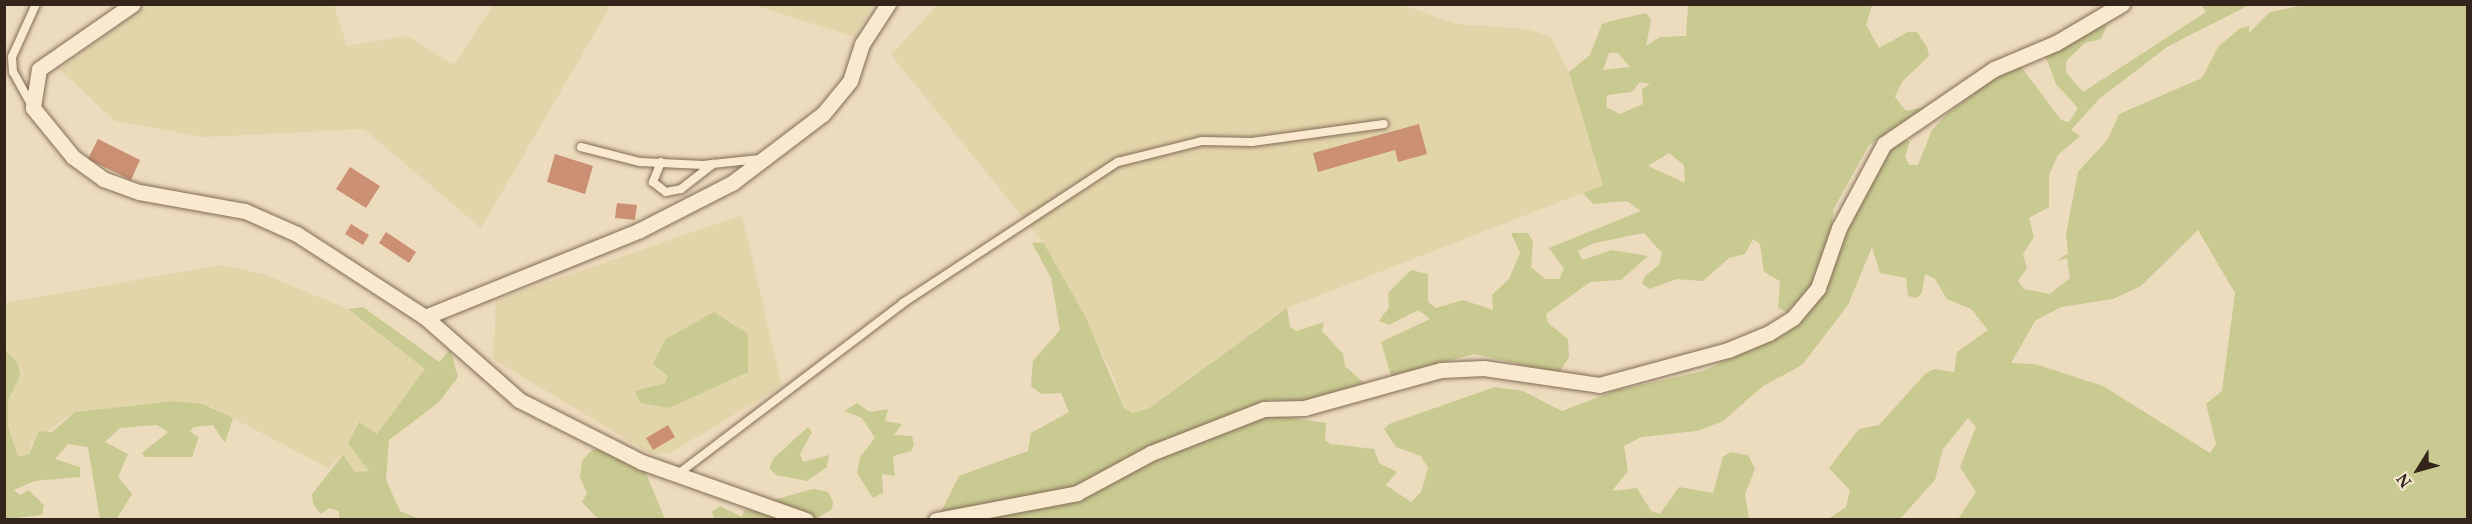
<!DOCTYPE html>
<style>
body{margin:0}
#map{position:relative;width:2472px;height:524px;overflow:hidden;background:#eddbbd;font-family:"Noto Serif",serif}
div>[style]{position:absolute}
.farmland>*{inset:0;background:#e2d5aa}
.green>*{inset:0;background:#c8ca91}
.building>*{inset:0;background:#cb9073}
.roads{filter:drop-shadow(0 0 2px #846b57) drop-shadow(0 0 2px #846b57)}
.lane>*{height:8px;margin:-4px;padding:0 4px;transform-origin:4px;border-radius:4px;background:#f8e9cf}
.street>*{height:15px;margin:-7.5px;padding:0 7.5px;transform-origin:7.5px;border-radius:7.5px;background:#f8e9cf}
span{translate:-50% -50%;white-space:nowrap;text-align:center;line-height:1.15;-webkit-text-stroke:4.5px #f4e6cc;paint-order:stroke}
.frame{position:absolute;inset:0;border:6px solid #33251b;pointer-events:none}
.north{position:absolute;left:2388px;top:440px;width:60px;height:60px;-webkit-text-stroke:4px #f4e6cc;paint-order:stroke;rotate:233deg;font-size:16px;font-weight:700;line-height:24px;text-align:center;color:#33251b}
.north::after{content:'';display:block;margin:auto;width:21px;height:27px;background:#33251b;clip-path:polygon(50% 0,100% 100%,50% 72%,0 100%)}
</style>
<div id="map">
<div class="farmland">
<div style="clip-path:polygon(149px 4px,334px 5px,347px 46px,408px 36px,454px 65px,493px 5px,611px 5px,481px 228px,364px 129px,204px 137px,115px 121px,59px 69px)"></div>
<div style="clip-path:polygon(753px 5px,873px 5px,855px 37px)"></div>
<div style="clip-path:polygon(937px 5px,1402px 5px,1457px 24px,1527px 29px,1550px 36px,1573px 80px,1603px 185px,1287px 308px,1148px 409px,1132px 413px,1124px 409px,1113px 375px,1043px 242px,891px 55px)"></div>
<div style="clip-path:polygon(742px 215px,782px 386px,670px 453px,651px 454px,493px 359px,496px 300px)"></div>
<div style="clip-path:polygon(222px 265px,263px 274px,348px 309px,425px 369px,377px 435px,358px 422px,348px 443px,370px 471px,355px 472px,343px 455px,328px 468px,210px 406px,175px 401px,75px 412px,31px 443px,29px 454px,18px 458px,8px 426px,8px 400px,18px 364px,5px 349px,4px 303px)"></div>
</div>
<div class="green">
<div style="clip-path:polygon(evenodd,1688px 5px,1872px 5px,1866px 25px,1879px 48px,1908px 32px,1917px 32px,1927px 47px,1929px 56px,1902px 82px,1895px 97px,1906px 111px,1925px 107px,1869px 145px,1833px 210px,1832px 246px,1824px 272px,1787px 312px,1778px 308px,1780px 281px,1764px 272px,1760px 244px,1753px 239px,1745px 254px,1729px 258px,1703px 281px,1676px 279px,1650px 289px,1642px 284px,1645px 276px,1659px 265px,1662px 253px,1644px 233px,1594px 243px,1578px 251px,1582px 260px,1612px 250px,1648px 256px,1621px 280px,1590px 282px,1546px 314px,1548px 323px,1568px 339px,1569px 357px,1559px 373px,1474px 354px,1391px 376px,1381px 342px,1430px 319px,1418px 310px,1389px 325px,1379px 321px,1389px 307px,1388px 293px,1411px 270px,1428px 274px,1428px 302px,1436px 308px,1463px 300px,1493px 310px,1492px 295px,1509px 279px,1520px 253px,1511px 233px,1528px 233px,1533px 242px,1531px 267px,1545px 279px,1559px 279px,1564px 269px,1549px 248px,1641px 211px,1627px 201px,1593px 204px,1583px 193px,1603px 185px,1569px 72px,1590px 55px,1602px 24px,1611px 21px,1646px 13px,1651px 20px,1646px 46px,1660px 37px,1686px 36px,1688px 5px,1609px 53px,1618px 53px,1630px 67px,1603px 70px,1609px 53px,1688px 5px,1640px 82px,1650px 84px,1642px 89px,1643px 104px,1620px 114px,1606px 107px,1607px 95px,1632px 92px,1640px 82px,1688px 5px,1669px 153px,1684px 165px,1685px 183px,1648px 166px,1669px 153px)"></div>
<div style="clip-path:polygon(evenodd,2201px 5px,2249px 5px,2167px 47px,2099px 99px,2071px 130px,2080px 136px,2058px 155px,2049px 175px,2049px 207px,2029px 218px,2034px 237px,2023px 254px,2027px 268px,2018px 281px,2024px 289px,2050px 294px,2070px 278px,2067px 258px,2057px 261px,2068px 253px,2066px 234px,2078px 172px,2108px 139px,2119px 114px,2202px 78px,2218px 47px,2239px 29px,2249px 26px,2249px 33px,2270px 12px,2305px 5px,2467px 5px,2467px 519px,1958px 519px,1976px 492px,1960px 467px,1976px 427px,1968px 418px,1943px 449px,1935px 480px,1900px 519px,1828px 519px,1846px 507px,1850px 490px,1829px 468px,1859px 429px,1879px 425px,1925px 374px,1934px 369px,1954px 372px,1957px 352px,1988px 330px,1971px 309px,1947px 299px,1935px 279px,1925px 274px,1922px 292px,1917px 298px,1908px 296px,1906px 278px,1880px 273px,1872px 247px,1848px 305px,1802px 365px,1763px 386px,1723px 421px,1697px 431px,1641px 437px,1624px 446px,1628px 471px,1612px 491px,1637px 488px,1651px 511px,1660px 514px,1679px 487px,1713px 493px,1723px 457px,1730px 452px,1748px 455px,1755px 469px,1745px 494px,1749px 519px,937px 520px,959px 476px,1028px 451px,1031px 433px,1069px 412px,1061px 393px,1041px 394px,1031px 386px,1033px 361px,1060px 330px,1051px 278px,1032px 243px,1043px 242px,1085px 316px,1124px 408px,1132px 413px,1148px 409px,1287px 308px,1290px 327px,1296px 331px,1324px 322px,1322px 331px,1343px 354px,1345px 366px,1364px 383px,1307px 401px,1268px 400px,1262px 406px,1279px 416px,1326px 423px,1325px 440px,1331px 444px,1374px 449px,1379px 463px,1397px 472px,1386px 485px,1411px 502px,1421px 492px,1428px 468px,1421px 456px,1396px 447px,1384px 429px,1389px 424px,1495px 387px,1523px 391px,1562px 411px,1614px 391px,1703px 371px,1738px 355px,1799px 321px,1836px 260px,1849px 216px,1887px 151px,1901px 140px,1910px 141px,1905px 157px,1909px 165px,1918px 165px,1932px 130px,1948px 113px,1974px 94px,1973px 89px,2020px 65px,2061px 120px,2069px 122px,2078px 108px,2056px 84px,2045px 55px,2098px 25px,2107px 25px,2101px 39px,2085px 43px,2066px 61px,2066px 72px,2083px 92px,2206px 12px,2201px 5px,2198px 230px,2235px 293px,2222px 391px,2206px 404px,2216px 444px,2210px 453px,2103px 386px,2035px 364px,2011px 363px,2035px 321px,2061px 307px,2113px 299px,2141px 286px,2198px 230px)"></div>
<div style="clip-path:polygon(363px 307px,439px 362px,450px 350px,452px 355px,458px 377px,438px 403px,389px 440px,386px 480px,400px 511px,419px 519px,339px 519px,339px 511px,329px 508px,321px 514px,313px 504px,312px 494px,343px 455px,355px 472px,369px 471px,348px 443px,359px 422px,377px 434px,425px 369px,348px 309px)"></div>
<div style="clip-path:polygon(714px 312px,748px 334px,748px 372px,669px 408px,641px 403px,635px 391px,665px 383px,668px 376px,653px 364px,666px 339px)"></div>
<div style="clip-path:polygon(4px 349px,18px 364px,20px 376px,8px 400px,8px 426px,18px 457px,29px 454px,39px 431px,52px 432px,75px 412px,175px 401px,203px 404px,233px 418px,225px 443px,213px 425px,193px 427px,190px 432px,199px 437px,192px 457px,145px 457px,142px 453px,168px 432px,157px 425px,120px 428px,105px 442px,128px 454px,118px 477px,132px 494px,116px 520px,100px 519px,88px 447px,68px 444px,55px 459px,80px 467px,80px 477px,34px 481px,14px 490px,20px 495px,29px 490px,44px 505px,42px 515px,5px 519px)"></div>
<div style="clip-path:polygon(857px 403px,870px 412px,888px 409px,885px 421px,902px 424px,894px 435px,912px 436px,914px 444px,911px 451px,893px 456px,895px 476px,882px 474px,883px 493px,873px 498px,857px 473px,860px 457px,875px 438px,862px 418px,844px 411px)"></div>
<div style="clip-path:polygon(808px 427px,812px 432px,800px 454px,803px 462px,829px 455px,827px 467px,807px 481px,776px 475px,769px 468px,774px 458px)"></div>
<div style="clip-path:polygon(603px 449px,645px 471px,665px 519px,598px 519px,582px 502px,587px 493px,580px 477px,582px 461px,592px 450px)"></div>
<div style="clip-path:polygon(813px 489px,828px 492px,833px 502px,832px 509px,816px 519px,769px 501px)"></div>
<div style="clip-path:polygon(720px 506px,742px 517px,744px 510px,757px 511px,785px 519px,714px 519px,712px 512px)"></div>
</div>
<div class="building">
<div style="clip-path:polygon(1419px 124px,1427px 154px,1398px 162px,1395px 150px,1318px 172px,1313px 153px)"></div>
<div style="clip-path:polygon(98px 139px,140px 160px,131px 180px,88px 159px)"></div>
<div style="clip-path:polygon(555px 154px,593px 166px,585px 194px,547px 182px)"></div>
<div style="clip-path:polygon(350px 167px,380px 186px,366px 208px,336px 189px)"></div>
<div style="clip-path:polygon(617px 203px,637px 205px,635px 220px,615px 218px)"></div>
<div style="clip-path:polygon(351px 224px,369px 235px,363px 245px,345px 234px)"></div>
<div style="clip-path:polygon(386px 232px,416px 252px,409px 263px,379px 243px)"></div>
<div style="clip-path:polygon(668px 425px,675px 437px,653px 450px,646px 438px)"></div>
</div>
<div class="roads">
<div class="lane">
<div style="left:32px;top:106px;width:39px;rotate:-119deg"></div>
<div style="left:13px;top:72px;width:15px;rotate:-94deg"></div>
<div style="left:12px;top:57px;width:58px;rotate:-65.6deg"></div>
<div style="left:581px;top:147px;width:61px;rotate:14.3deg"></div>
<div style="left:640px;top:162px;width:63px;rotate:2.7deg"></div>
<div style="left:703px;top:165px;width:57px;rotate:-6deg"></div>
<div style="left:661px;top:162px;width:22px;rotate:112deg"></div>
<div style="left:653px;top:182px;width:16px;rotate:38deg"></div>
<div style="left:666px;top:192px;width:15px;rotate:-11deg"></div>
<div style="left:681px;top:189px;width:41px;rotate:-38deg"></div>
<div style="left:678px;top:474px;width:283px;rotate:-37.2deg"></div>
<div style="left:903px;top:303px;width:257px;rotate:-33.3deg"></div>
<div style="left:1118px;top:162px;width:87px;rotate:-14deg"></div>
<div style="left:1202px;top:141px;width:50px;rotate:1.1deg"></div>
<div style="left:1252px;top:142px;width:133px;rotate:-7.8deg"></div>
</div>
<div class="street">
<div style="left:133px;top:4px;width:114px;rotate:145.3deg"></div>
<div style="left:39px;top:69px;width:39px;rotate:99deg"></div>
<div style="left:33px;top:108px;width:63px;rotate:50.8deg"></div>
<div style="left:73px;top:157px;width:37px;rotate:36deg"></div>
<div style="left:103px;top:179px;width:38px;rotate:20deg"></div>
<div style="left:139px;top:192px;width:108px;rotate:10.2deg"></div>
<div style="left:245px;top:211px;width:57px;rotate:23.9deg"></div>
<div style="left:297px;top:234px;width:153px;rotate:33deg"></div>
<div style="left:425px;top:317px;width:125px;rotate:41.4deg"></div>
<div style="left:519px;top:400px;width:138px;rotate:26.8deg"></div>
<div style="left:642px;top:462px;width:174px;rotate:19.5deg"></div>
<div style="left:425px;top:317px;width:232px;rotate:-22deg"></div>
<div style="left:640px;top:230px;width:103px;rotate:-27.1deg"></div>
<div style="left:732px;top:183px;width:114px;rotate:-37.2deg"></div>
<div style="left:823px;top:114px;width:43px;rotate:-50.7deg"></div>
<div style="left:850px;top:81px;width:39px;rotate:-72deg"></div>
<div style="left:862px;top:44px;width:48px;rotate:-57deg"></div>
<div style="left:936px;top:520px;width:144px;rotate:-10.8deg"></div>
<div style="left:1077px;top:493px;width:84px;rotate:-28.4deg"></div>
<div style="left:1151px;top:453px;width:121px;rotate:-21.3deg"></div>
<div style="left:1264px;top:409px;width:40px;rotate:-1.4deg"></div>
<div style="left:1304px;top:408px;width:142px;rotate:-15.5deg"></div>
<div style="left:1441px;top:370px;width:43px;rotate:-2.7deg"></div>
<div style="left:1484px;top:368px;width:116px;rotate:8.4deg"></div>
<div style="left:1599px;top:385px;width:134px;rotate:-15.2deg"></div>
<div style="left:1728px;top:350px;width:44px;rotate:-22.5deg"></div>
<div style="left:1769px;top:333px;width:28px;rotate:-32deg"></div>
<div style="left:1793px;top:318px;width:39px;rotate:-50deg"></div>
<div style="left:1818px;top:288px;width:64px;rotate:-70.7deg"></div>
<div style="left:1839px;top:228px;width:95px;rotate:-61.8deg"></div>
<div style="left:1884px;top:144px;width:133px;rotate:-34.3deg"></div>
<div style="left:1994px;top:69px;width:67px;rotate:-22.8deg"></div>
<div style="left:2056px;top:43px;width:77px;rotate:-30.6deg"></div>
</div>
</div>
<div class="frame"></div>
<div class="north">N</div>
</div>
